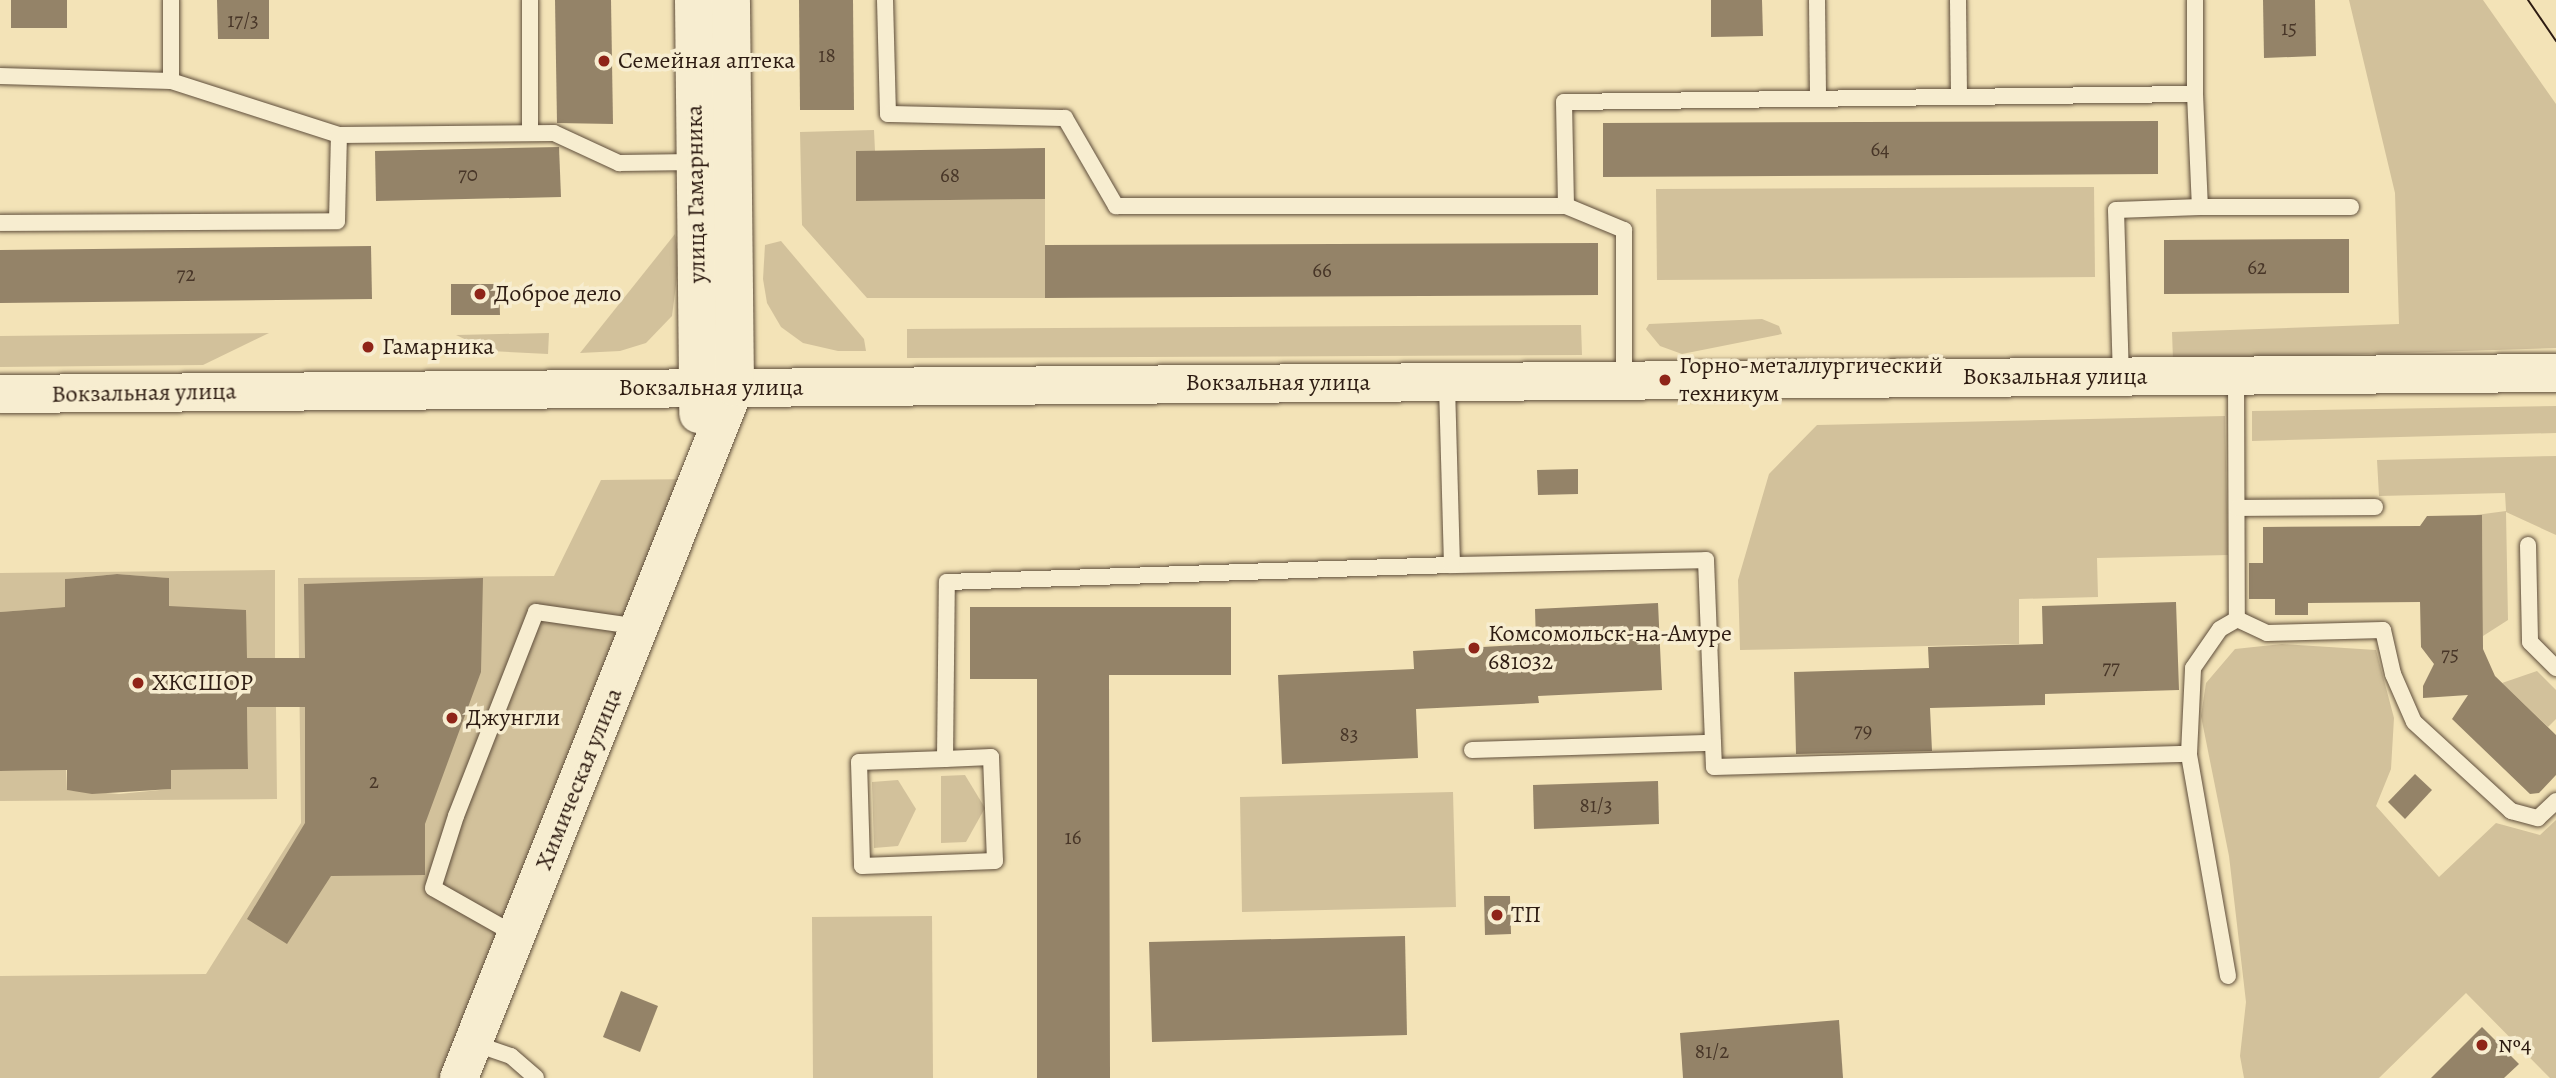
<!DOCTYPE html>
<meta charset="utf-8">
<style>
body{margin:0}
#map{position:relative;width:2556px;height:1078px;overflow:hidden;background:#f3e3b7;font-family:Alegreya,serif}
div>[style]{position:absolute}
.green>*{inset:0;background:#d2c19b}
.building>*{inset:0;background:#948368}
.roads{filter:drop-shadow(0 0 2px #5f4e3b) drop-shadow(0 0 2px #5f4e3b)}
.lane>*{height:16px;margin:-8px;padding:0 8px;transform-origin:8px;border-radius:8px;background:#f7edd0}
.secondary>*{height:38px;margin:-19px;padding:0 19px;transform-origin:19px;border-radius:19px;background:#f7edd0}
.tram>*{height:2px;margin:-1px;padding:0 1px;transform-origin:1px;border-radius:1px;background:#2e1c12}
.dots>*{width:19px;height:19px;translate:-50% -50%;box-sizing:border-box;border:4px solid #f7edd0;border-radius:50%}
span{translate:-50% -50%;white-space:nowrap;text-align:center;line-height:1.15;-webkit-text-stroke:7px #f7edd0;paint-order:stroke}
.number-label{font-size:21px;color:#483628}
.number-label span{-webkit-text-stroke-width:0}
.poi-label{font-size:24px;color:#2e1c12}
.left{translate:0 -50%;text-align:left}
.street-label{font-size:24px;color:#2e1c12}
</style>
<div id="map">
<div class="green">
<div style="clip-path:polygon(2349px 0,2483px 0,2556px 104px,2556px 348px,2173px 360px,2172px 332px,2399px 324px,2395px 193px)"></div>
<div style="clip-path:polygon(874px 130px,875px 151px,856px 151px,857px 201px,1045px 199px,1045px 298px,867px 298px,802px 225px,800px 132px)"></div>
<div style="clip-path:polygon(2094px 187px,2095px 277px,1657px 280px,1656px 189px)"></div>
<div style="clip-path:polygon(675px 234px,679px 261px,672px 316px,646px 343px,620px 351px,580px 353px)"></div>
<div style="clip-path:polygon(781px 241px,864px 339px,866px 351px,838px 351px,803px 343px,781px 327px,767px 303px,763px 279px,765px 245px)"></div>
<div style="clip-path:polygon(1762px 319px,1779px 326px,1782px 334px,1682px 354px,1660px 346px,1646px 329px,1649px 324px)"></div>
<div style="clip-path:polygon(1581px 325px,1582px 355px,907px 358px,907px 329px)"></div>
<div style="clip-path:polygon(269px 333px,203px 365px,0 367px,0 336px)"></div>
<div style="clip-path:polygon(549px 333px,548px 354px,490px 351px,456px 335px)"></div>
<div style="clip-path:polygon(2556px 406px,2556px 433px,2252px 441px,2252px 411px)"></div>
<div style="clip-path:polygon(2225px 416px,2228px 555px,2097px 558px,2098px 597px,2019px 599px,2019px 644px,1740px 650px,1738px 580px,1769px 474px,1817px 425px)"></div>
<div style="clip-path:polygon(2556px 456px,2556px 535px,2506px 512px,2508px 620px,2483px 636px,2482px 520px,2476px 515px,2506px 511px,2505px 493px,2379px 496px,2377px 460px)"></div>
<div style="clip-path:polygon(699px 479px,459px 1078px,0 1078px,0 976px,206px 974px,301px 823px,298px 578px,554px 576px,601px 480px)"></div>
<div style="clip-path:polygon(275px 570px,275px 658px,247px 658px,169px 606px,168px 578px,117px 574px,65px 579px,65px 607px,0 612px,0 573px)"></div>
<div style="clip-path:polygon(2282px 644px,2376px 650px,2394px 718px,2391px 769px,2376px 806px,2439px 877px,2496px 823px,2540px 835px,2556px 820px,2556px 1078px,2550px 1078px,2466px 993px,2379px 1078px,2244px 1078px,2240px 1056px,2246px 1002px,2229px 856px,2201px 716px,2206px 683px,2235px 649px)"></div>
<div style="clip-path:polygon(2537px 671px,2556px 690px,2556px 719px,2548px 727px,2502px 683px)"></div>
<div style="clip-path:polygon(247px 707px,276px 707px,277px 799px,0 801px,0 771px,66px 770px,67px 790px,119px 794px,170px 789px,170px 770px,248px 769px)"></div>
<div style="clip-path:polygon(965px 775px,985px 808px,966px 842px,941px 843px,941px 776px)"></div>
<div style="clip-path:polygon(898px 780px,916px 809px,898px 846px,874px 848px,872px 782px)"></div>
<div style="clip-path:polygon(1453px 792px,1456px 907px,1242px 912px,1240px 797px)"></div>
<div style="clip-path:polygon(932px 916px,933px 1078px,813px 1078px,812px 917px)"></div>
</div>
<div class="building">
<div style="clip-path:polygon(11px 0,67px 0,67px 28px,11px 28px)"></div>
<div style="clip-path:polygon(217px 0,269px 0,269px 39px,218px 39px)"></div>
<div style="clip-path:polygon(555px 0,611px 0,613px 124px,557px 123px)"></div>
<div style="clip-path:polygon(799px 0,853px 0,854px 110px,800px 110px)"></div>
<div style="clip-path:polygon(1711px 0,1762px 0,1763px 36px,1711px 37px)"></div>
<div style="clip-path:polygon(2263px 0,2315px 0,2316px 56px,2264px 58px)"></div>
<div style="clip-path:polygon(2158px 121px,2158px 174px,1603px 177px,1603px 123px)"></div>
<div style="clip-path:polygon(559px 147px,561px 197px,376px 201px,375px 151px)"></div>
<div style="clip-path:polygon(1045px 148px,1045px 199px,856px 201px,856px 151px)"></div>
<div style="clip-path:polygon(2349px 239px,2349px 293px,2164px 294px,2164px 240px)"></div>
<div style="clip-path:polygon(1598px 243px,1598px 295px,1045px 298px,1045px 245px)"></div>
<div style="clip-path:polygon(371px 246px,372px 299px,0 303px,0 250px)"></div>
<div style="clip-path:polygon(451px 284px,499px 284px,500px 315px,451px 315px)"></div>
<div style="clip-path:polygon(1578px 469px,1578px 494px,1538px 495px,1537px 470px)"></div>
<div style="clip-path:polygon(2482px 515px,2483px 649px,2495px 676px,2556px 735px,2556px 775px,2539px 793px,2530px 794px,2452px 719px,2468px 695px,2423px 698px,2423px 686px,2434px 664px,2421px 647px,2420px 602px,2308px 603px,2308px 615px,2275px 615px,2275px 599px,2249px 599px,2249px 563px,2263px 563px,2263px 527px,2420px 526px,2427px 516px)"></div>
<div style="clip-path:polygon(117px 574px,169px 578px,169px 606px,246px 610px,247px 658px,305px 658px,304px 584px,483px 578px,481px 672px,425px 824px,425px 875px,331px 876px,287px 944px,247px 919px,305px 823px,305px 707px,247px 707px,248px 769px,171px 770px,171px 789px,92px 794px,67px 790px,67px 770px,0 771px,0 612px,65px 607px,65px 579px)"></div>
<div style="clip-path:polygon(2176px 602px,2179px 690px,2045px 694px,2045px 705px,1930px 708px,1932px 751px,1796px 754px,1794px 672px,1929px 668px,1928px 647px,2043px 644px,2042px 606px)"></div>
<div style="clip-path:polygon(1658px 603px,1662px 690px,1538px 696px,1539px 703px,1416px 709px,1418px 758px,1282px 764px,1278px 675px,1414px 669px,1413px 651px,1536px 644px,1535px 609px)"></div>
<div style="clip-path:polygon(970px 607px,1231px 607px,1231px 675px,1109px 675px,1110px 1078px,1037px 1078px,1037px 679px,970px 679px)"></div>
<div style="clip-path:polygon(2415px 774px,2432px 790px,2405px 819px,2388px 802px)"></div>
<div style="clip-path:polygon(1658px 781px,1659px 824px,1534px 829px,1533px 785px)"></div>
<div style="clip-path:polygon(1484px 896px,1510px 896px,1511px 934px,1485px 935px)"></div>
<div style="clip-path:polygon(1405px 936px,1407px 1035px,1152px 1042px,1149px 942px)"></div>
<div style="clip-path:polygon(621px 991px,658px 1006px,640px 1052px,603px 1037px)"></div>
<div style="clip-path:polygon(1839px 1020px,1843px 1078px,1683px 1078px,1680px 1033px)"></div>
<div style="clip-path:polygon(2482px 1027px,2519px 1064px,2504px 1078px,2431px 1078px)"></div>
</div>
<div class="roads">
<div class="lane">
<div style="left:171px;top:0;width:81px;rotate:90deg"></div>
<div style="left:171px;top:81px;width:176px;rotate:17.8deg"></div>
<div style="left:530px;top:0;width:133px;rotate:90deg"></div>
<div style="left:885px;top:0;width:114px;rotate:88.5deg"></div>
<div style="left:888px;top:114px;width:177px;rotate:1.3deg"></div>
<div style="left:1065px;top:118px;width:102px;rotate:59.9deg"></div>
<div style="left:1116px;top:206px;width:450px"></div>
<div style="left:1566px;top:206px;width:63px;rotate:22.5deg"></div>
<div style="left:1624px;top:230px;width:151px;rotate:90deg"></div>
<div style="left:1817px;top:0;width:99px;rotate:89.4deg"></div>
<div style="left:1958px;top:0;width:97px;rotate:89.4deg"></div>
<div style="left:0;top:76px;width:171px;rotate:1.7deg"></div>
<div style="left:2195px;top:94px;width:94px;rotate:-90deg"></div>
<div style="left:1566px;top:206px;width:104px;rotate:-91.1deg"></div>
<div style="left:1564px;top:102px;width:631px;rotate:-0.73deg"></div>
<div style="left:2195px;top:94px;width:113px;rotate:87.5deg"></div>
<div style="left:2200px;top:207px;width:84px;rotate:178deg"></div>
<div style="left:2116px;top:210px;width:167px;rotate:88.3deg"></div>
<div style="left:2200px;top:207px;width:151px"></div>
<div style="left:0;top:223px;width:337px;rotate:-0.3deg"></div>
<div style="left:337px;top:221px;width:86px;rotate:-88.7deg"></div>
<div style="left:339px;top:135px;width:215px;rotate:-0.5deg"></div>
<div style="left:554px;top:133px;width:72px;rotate:24.8deg"></div>
<div style="left:619px;top:163px;width:76px;rotate:-0.8deg"></div>
<div style="left:2236px;top:375px;width:244px;rotate:89.8deg"></div>
<div style="left:2237px;top:619px;width:33px;rotate:25deg"></div>
<div style="left:2267px;top:633px;width:116px;rotate:-1.5deg"></div>
<div style="left:2383px;top:630px;width:45px;rotate:77.2deg"></div>
<div style="left:2393px;top:674px;width:52px;rotate:66.4deg"></div>
<div style="left:2414px;top:722px;width:132px;rotate:42.5deg"></div>
<div style="left:2511px;top:811px;width:28px;rotate:15deg"></div>
<div style="left:2538px;top:818px;width:25px;rotate:-43deg"></div>
<div style="left:2237px;top:508px;width:138px;rotate:-0.4deg"></div>
<div style="left:2528px;top:545px;width:97px;rotate:88.8deg"></div>
<div style="left:2530px;top:642px;width:37px;rotate:45deg"></div>
<div style="left:1452px;top:565px;width:254px;rotate:-1.1deg"></div>
<div style="left:1706px;top:560px;width:207px;rotate:87.8deg"></div>
<div style="left:1714px;top:767px;width:475px;rotate:-1.6deg"></div>
<div style="left:1472px;top:750px;width:241px;rotate:-1.7deg"></div>
<div style="left:945px;top:759px;width:86px;rotate:178deg"></div>
<div style="left:859px;top:762px;width:104px;rotate:88.3deg"></div>
<div style="left:862px;top:866px;width:133px;rotate:-2.2deg"></div>
<div style="left:995px;top:861px;width:104px;rotate:-92.2deg"></div>
<div style="left:991px;top:757px;width:46px;rotate:177.5deg"></div>
<div style="left:945px;top:759px;width:177px;rotate:-89.4deg"></div>
<div style="left:947px;top:582px;width:505px;rotate:-1.93deg"></div>
<div style="left:1452px;top:565px;width:183px;rotate:-91.6deg"></div>
<div style="left:516px;top:935px;width:95px;rotate:-150.5deg"></div>
<div style="left:433px;top:888px;width:76px;rotate:-72.3deg"></div>
<div style="left:456px;top:816px;width:219px;rotate:-68.6deg"></div>
<div style="left:536px;top:612px;width:105px;rotate:8.2deg"></div>
<div style="left:2228px;top:976px;width:225px;rotate:-100deg"></div>
<div style="left:2189px;top:754px;width:86px;rotate:-87.3deg"></div>
<div style="left:2193px;top:668px;width:47px;rotate:-55.3deg"></div>
<div style="left:2220px;top:629px;width:20px;rotate:-30deg"></div>
<div style="left:473px;top:1043px;width:40px;rotate:18.9deg"></div>
<div style="left:511px;top:1056px;width:33px;rotate:41deg"></div>
</div>
<div class="secondary">
<div style="left:694px;top:0;width:414px;rotate:89.4deg"></div>
<div style="left:0;top:394px;width:2556px;rotate:-0.47deg"></div>
<div style="left:459px;top:1078px;width:744px;rotate:-68.23deg"></div>
<div style="left:735px;top:387px;width:387px;rotate:-90.6deg"></div>
</div>
</div>
<div class="tram">
<div style="left:2528px;top:0;width:50px;rotate:55.7deg"></div>
</div>
<div class="dots">
<div style="left:604px;top:61px;background:#8f2418"></div>
<div style="left:480px;top:294px;background:#8f2418"></div>
<div style="left:368px;top:347px;background:#8f2418"></div>
<div style="left:1665px;top:380px;background:#8f2418"></div>
<div style="left:1474px;top:648px;background:#8f2418"></div>
<div style="left:138px;top:683px;background:#8f2418"></div>
<div style="left:452px;top:718px;background:#8f2418"></div>
<div style="left:1497px;top:915px;background:#8f2418"></div>
<div style="left:2482px;top:1045px;background:#8f2418"></div>
</div>
<div class="number-label">
<span style="left:243px;top:20px">17/3</span>
<span style="left:2289px;top:28px">15</span>
<span style="left:827px;top:55px">18</span>
<span style="left:1880px;top:149px">64</span>
<span style="left:468px;top:174px">70</span>
<span style="left:950px;top:175px">68</span>
<span style="left:2257px;top:267px">62</span>
<span style="left:1322px;top:270px">66</span>
<span style="left:186px;top:274px">72</span>
<span style="left:2450px;top:654px">75</span>
<span style="left:2111px;top:667px">77</span>
<span style="left:1863px;top:730px">79</span>
<span style="left:1349px;top:734px">83</span>
<span style="left:374px;top:781px">2</span>
<span style="left:1596px;top:805px">81/3</span>
<span style="left:1073px;top:837px">16</span>
<span style="left:1712px;top:1051px">81/2</span>
</div>
<div class="poi-label">
<span class="left" style="left:618px;top:61px">Семейная аптека</span>
<span class="left" style="left:494px;top:294px">Доброе дело</span>
<span class="left" style="left:382px;top:347px">Гамарника</span>
<span class="left" style="left:1679px;top:380px">Горно-металлургический<br>техникум</span>
<span class="left" style="left:1488px;top:648px">Комсомольск-на-Амуре<br>681032</span>
<span class="left" style="left:152px;top:683px">ХКСШОР</span>
<span class="left" style="left:466px;top:718px">Джунгли</span>
<span class="left" style="left:1511px;top:915px">ТП</span>
<span class="left" style="left:2498px;top:1045px">№4</span>
</div>
<div class="street-label">
<span style="left:696px;top:194px;rotate:-91deg">улица Гамарника</span>
<span style="left:2055px;top:377px">Вокзальная улица</span>
<span style="left:1278px;top:383px">Вокзальная улица</span>
<span style="left:711px;top:388px">Вокзальная улица</span>
<span style="left:144px;top:393px;rotate:-1deg">Вокзальная улица</span>
<span style="left:579px;top:779px;rotate:-68deg">Химическая улица</span>
</div>
</div>
